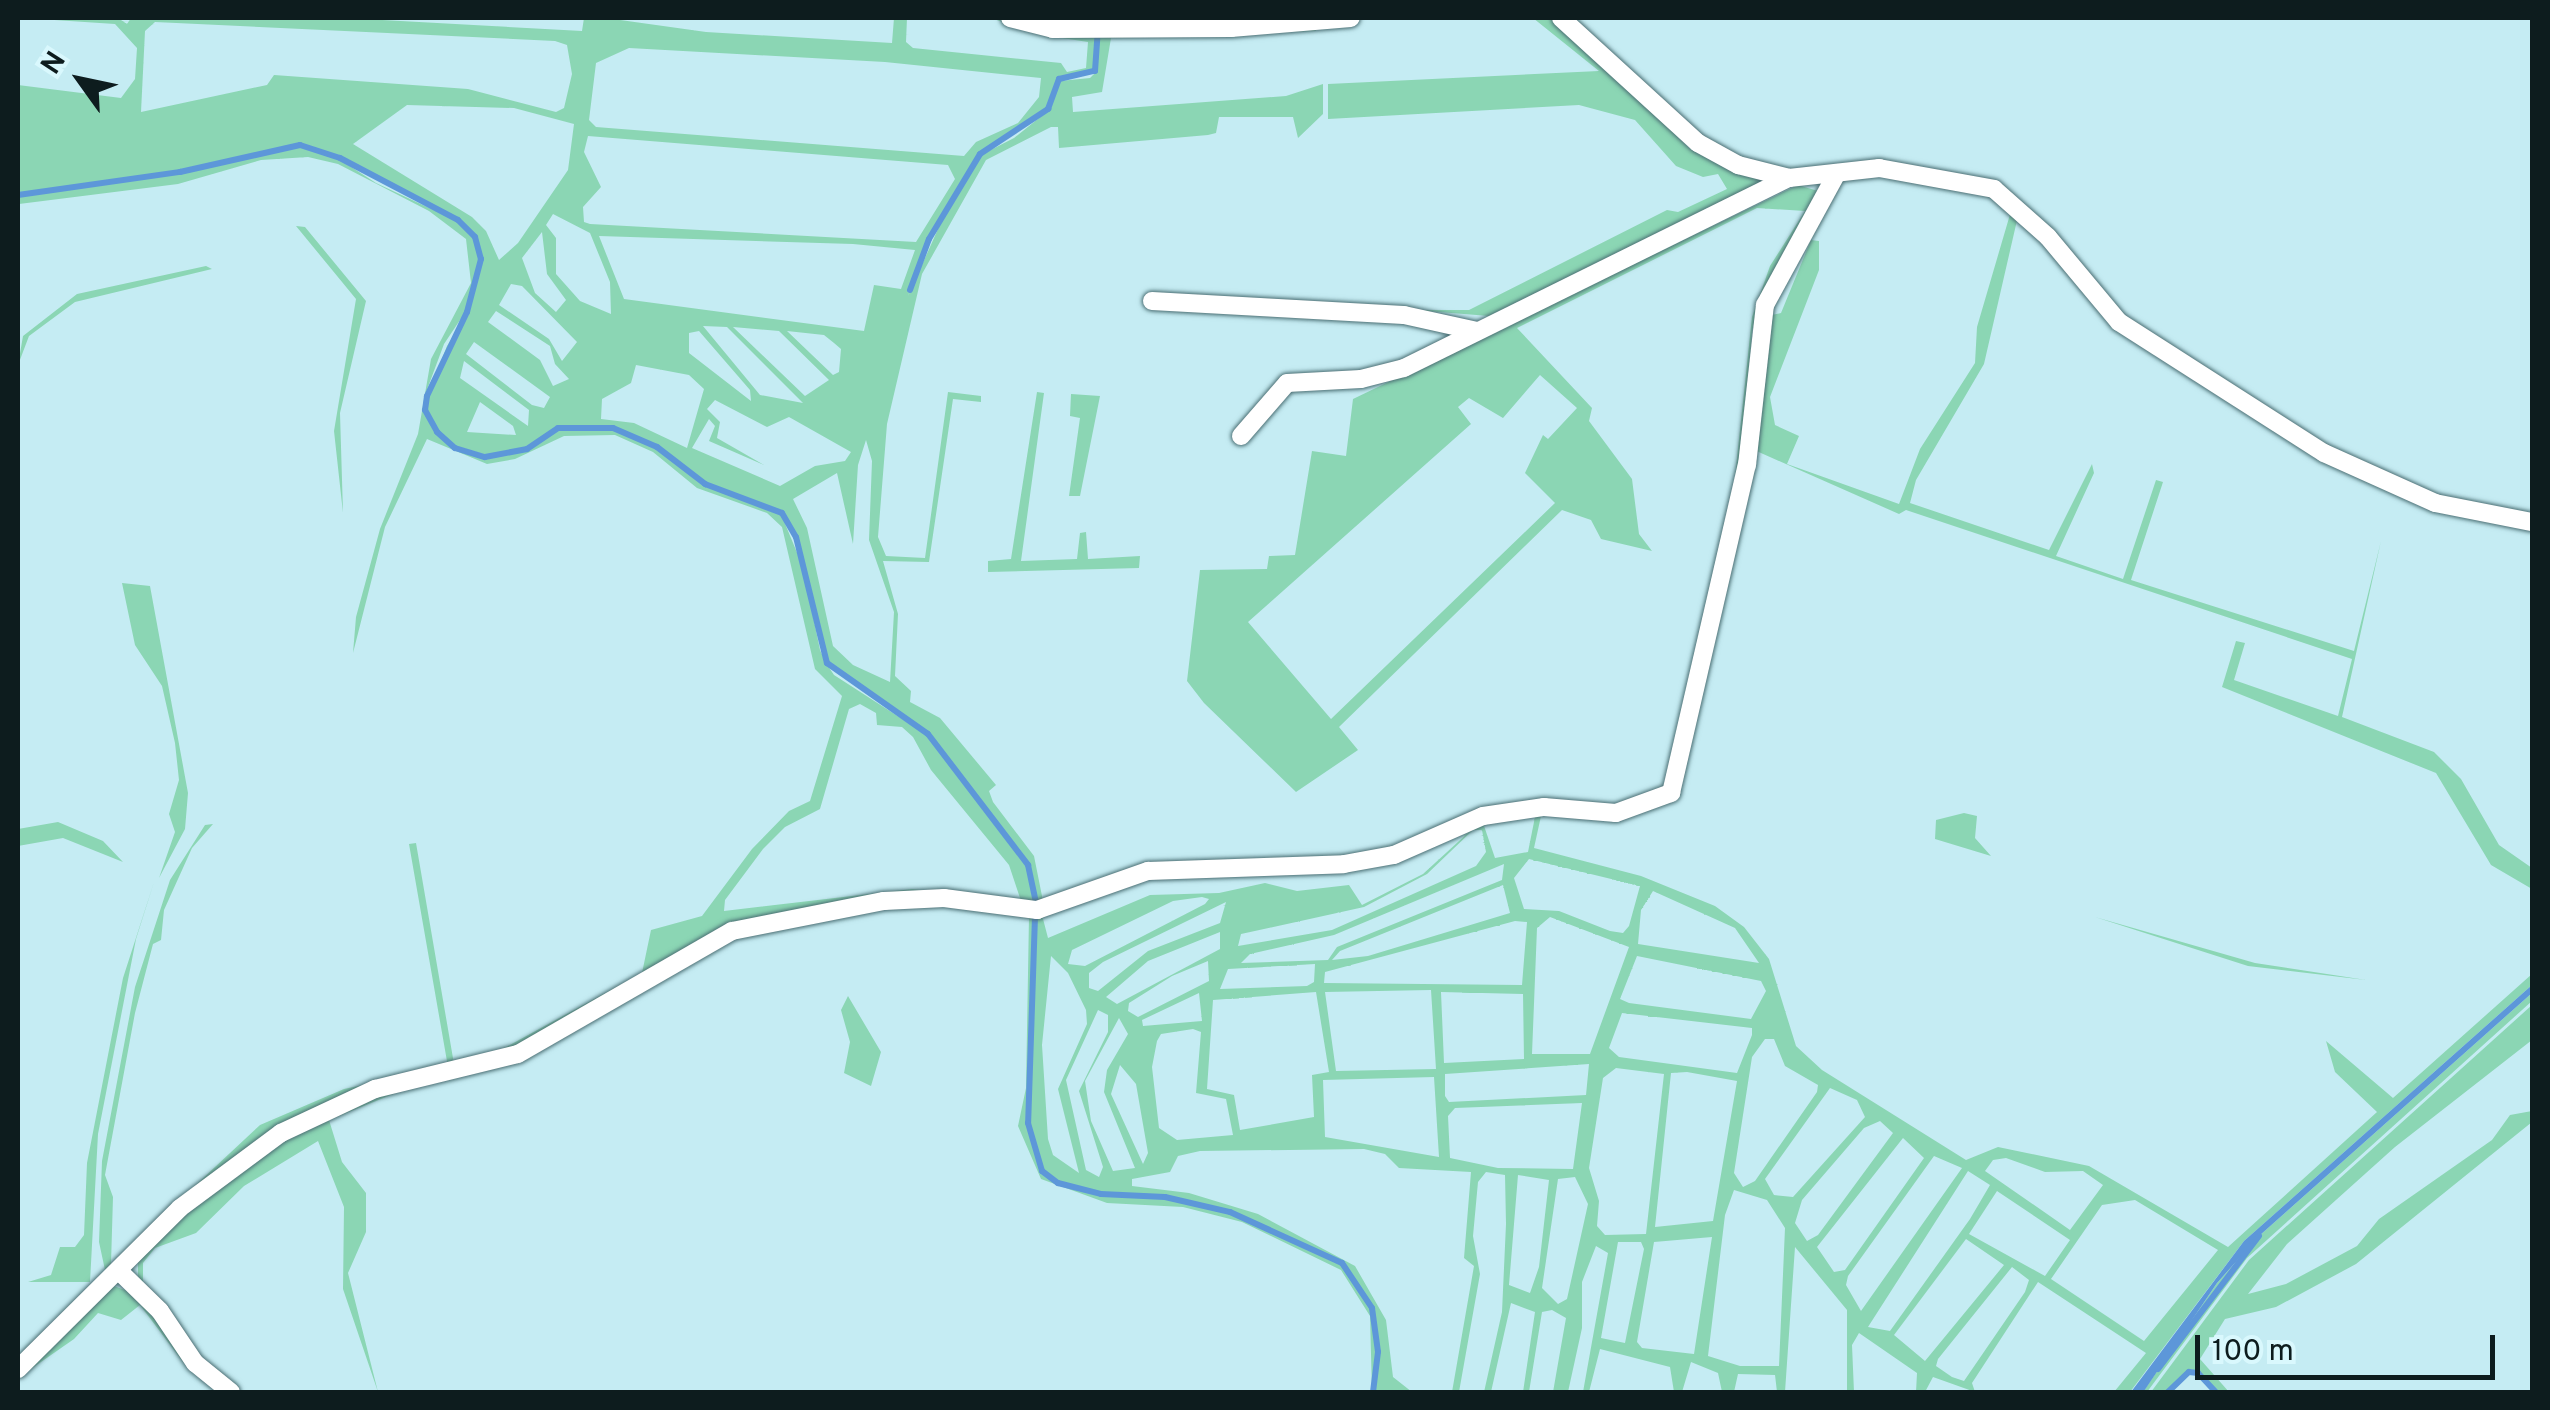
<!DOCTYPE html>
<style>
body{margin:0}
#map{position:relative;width:2550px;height:1410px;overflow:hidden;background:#c5ecf3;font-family:Overpass,sans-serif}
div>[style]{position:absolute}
.green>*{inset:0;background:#8bd6b4}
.water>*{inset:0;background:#5d97d9}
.stream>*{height:6px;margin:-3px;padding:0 3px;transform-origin:3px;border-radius:3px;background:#5d97d9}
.roads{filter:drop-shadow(0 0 2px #4a6e73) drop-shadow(0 0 2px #4a6e73)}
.minor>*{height:18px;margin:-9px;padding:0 9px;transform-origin:9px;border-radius:9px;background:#fff}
span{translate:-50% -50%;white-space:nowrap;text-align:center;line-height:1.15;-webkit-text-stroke:9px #d9f8fd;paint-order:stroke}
.frame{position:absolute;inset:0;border:20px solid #0d1c1e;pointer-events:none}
.north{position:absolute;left:30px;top:30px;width:100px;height:100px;-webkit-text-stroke:8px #d9f8fd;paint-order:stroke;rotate:303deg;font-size:28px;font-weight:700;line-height:40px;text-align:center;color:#0d1c1e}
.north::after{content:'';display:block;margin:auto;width:35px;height:45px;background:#0d1c1e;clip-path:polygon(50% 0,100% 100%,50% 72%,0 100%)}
.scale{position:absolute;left:2195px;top:1335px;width:300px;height:45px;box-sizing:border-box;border:5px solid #0d1c1e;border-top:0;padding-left:12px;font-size:30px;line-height:35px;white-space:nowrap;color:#0d1c1e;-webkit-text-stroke:8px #d9f8fd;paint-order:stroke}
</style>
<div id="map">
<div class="green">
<div style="clip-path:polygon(evenodd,24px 18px,118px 18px,127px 24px,131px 18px,346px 18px,582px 31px,584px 18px,606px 18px,706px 32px,892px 43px,894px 18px,907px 18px,906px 42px,913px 48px,1061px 63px,1067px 72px,1086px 68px,1088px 42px,1036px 34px,991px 18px,1020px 25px,1313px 26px,1316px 31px,1111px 38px,1102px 92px,1072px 97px,1073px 112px,1286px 96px,1323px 84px,1323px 114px,1298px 138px,1293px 117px,1219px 117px,1216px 133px,1208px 135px,1059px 148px,1058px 127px,1051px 127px,986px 160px,922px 274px,887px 424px,878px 537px,886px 556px,925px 558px,948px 392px,981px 396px,981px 402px,953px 399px,929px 562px,883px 561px,898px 614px,895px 676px,911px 691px,910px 702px,940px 718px,996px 785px,989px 791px,993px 802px,1034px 856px,1043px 901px,1187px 865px,1036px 906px,956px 895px,742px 925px,516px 1050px,320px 1108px,109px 1271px,105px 1270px,99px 1242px,102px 1161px,135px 987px,170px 880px,205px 825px,213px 824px,192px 848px,164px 910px,161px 940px,153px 944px,135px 1013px,105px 1175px,113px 1197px,111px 1264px,260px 1125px,344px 1089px,448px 1067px,409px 844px,416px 843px,454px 1064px,495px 1053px,642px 973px,651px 930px,702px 916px,752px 849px,789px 811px,810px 801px,842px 696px,815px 669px,782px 527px,767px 513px,697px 488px,653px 452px,615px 435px,564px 436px,515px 459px,487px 464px,427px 439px,385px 527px,353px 653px,356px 617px,380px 529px,418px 434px,431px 359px,471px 283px,466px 239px,429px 211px,338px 164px,308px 157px,261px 160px,178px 184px,19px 204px,18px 197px,180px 173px,300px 146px,339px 159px,376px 183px,457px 221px,474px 238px,480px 259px,466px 311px,444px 344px,425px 395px,424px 410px,435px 433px,454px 449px,485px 458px,528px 450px,559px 429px,613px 429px,656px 448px,704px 486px,781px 514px,803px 567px,820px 650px,826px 663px,834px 675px,927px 735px,1026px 866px,1037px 902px,1029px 864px,929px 733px,829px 662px,797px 536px,782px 511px,705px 483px,658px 446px,613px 426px,558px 426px,526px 448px,486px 455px,456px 446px,438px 431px,426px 410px,428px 396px,447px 346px,469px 312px,483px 259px,476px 236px,459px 219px,341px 157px,300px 144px,180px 170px,18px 193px,18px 85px,121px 98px,135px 79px,137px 48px,115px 24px,24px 18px,155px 22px,555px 41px,567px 45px,572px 74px,564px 108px,556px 112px,468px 89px,274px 75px,267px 85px,141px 112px,145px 31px,155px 22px,24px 18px,1098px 38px,1097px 71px,1090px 78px,1060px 81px,1049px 110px,1014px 138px,981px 155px,947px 209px,908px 296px,928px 239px,979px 153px,1047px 108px,1058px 78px,1094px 70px,1098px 38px,24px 18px,629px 48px,885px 62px,1041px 78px,1039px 97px,1018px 123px,976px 142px,964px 156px,596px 127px,589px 120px,596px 63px,629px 48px,24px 18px,407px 105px,514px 108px,574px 124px,568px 170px,518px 243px,499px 260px,486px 231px,472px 217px,353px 144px,407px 105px,24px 18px,588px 136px,948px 165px,955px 179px,916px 242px,590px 224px,584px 222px,583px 207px,601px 187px,584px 152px,588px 136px,24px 18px,553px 214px,590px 233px,610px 282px,611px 314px,580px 301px,556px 274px,556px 238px,546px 225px,553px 214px,24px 18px,542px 232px,547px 274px,566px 300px,556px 312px,535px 293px,522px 258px,542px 232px,24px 18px,599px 236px,853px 244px,915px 250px,901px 289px,874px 285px,864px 331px,624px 299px,599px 236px,24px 18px,511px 284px,522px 286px,577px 342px,562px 361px,549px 339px,499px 305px,511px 284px,24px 18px,496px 311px,550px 346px,555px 364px,569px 379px,553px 386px,540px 360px,488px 322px,496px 311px,24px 18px,703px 326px,727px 327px,803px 403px,760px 395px,703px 326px,24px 18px,733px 327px,779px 331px,829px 380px,805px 396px,733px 327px,24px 18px,699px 331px,750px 390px,751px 401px,689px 353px,689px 333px,699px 331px,24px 18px,787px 331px,824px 335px,834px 343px,841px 349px,839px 372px,833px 375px,787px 331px,24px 18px,474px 342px,550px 397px,544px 408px,532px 405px,466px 354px,474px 342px,24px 18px,464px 361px,529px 410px,528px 426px,460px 378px,464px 361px,24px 18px,636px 365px,689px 375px,704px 389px,687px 448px,634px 423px,601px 419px,602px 399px,631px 383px,636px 365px,24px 18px,715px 400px,767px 427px,789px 417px,851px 452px,845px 461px,815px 466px,780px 486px,692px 448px,709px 419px,715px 426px,709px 441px,764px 465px,717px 438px,720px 422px,707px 409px,715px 400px,24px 18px,480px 402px,513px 426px,516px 435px,467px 432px,480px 402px,24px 18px,866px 440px,872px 461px,869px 540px,894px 612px,890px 682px,853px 665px,833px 646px,807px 528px,793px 499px,837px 473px,853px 544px,858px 465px,866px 440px,24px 18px,860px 704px,876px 713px,877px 725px,902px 727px,913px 737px,931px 770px,1009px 865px,1021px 901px,912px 889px,724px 911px,725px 900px,763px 849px,785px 827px,820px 809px,849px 709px,860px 704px)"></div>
<div style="clip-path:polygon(1533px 18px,1550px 18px,1574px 34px,1690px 149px,1767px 180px,1489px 316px,1414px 310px,1469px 310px,1667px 210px,1678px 212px,1727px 189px,1718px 174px,1703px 177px,1676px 166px,1635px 120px,1579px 105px,1328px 119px,1328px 84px,1599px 71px)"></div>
<div style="clip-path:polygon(evenodd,1798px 185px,1818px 191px,1763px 294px,1752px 331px,1742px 464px,1733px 496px,1752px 317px,1770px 266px,1805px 211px,1757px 208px,1517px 328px,1592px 408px,1589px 421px,1632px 479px,1639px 534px,1652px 551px,1601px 539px,1591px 520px,1562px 510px,1339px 727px,1358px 750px,1296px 792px,1204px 703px,1187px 681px,1200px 570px,1267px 569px,1269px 556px,1295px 555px,1312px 451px,1346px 456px,1353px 399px,1798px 185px,1540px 375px,1577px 408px,1548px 439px,1543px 435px,1525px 473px,1555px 503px,1331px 719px,1248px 622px,1471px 424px,1458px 407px,1469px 398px,1503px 418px,1540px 375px)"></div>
<div style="clip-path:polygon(2011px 211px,2018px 216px,1984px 364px,1916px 480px,1910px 503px,2049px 550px,2092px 464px,2094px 473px,2056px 556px,2123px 579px,2156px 480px,2163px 482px,2131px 580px,2354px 651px,2381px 541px,2342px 717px,2434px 752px,2461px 779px,2499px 845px,2532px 868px,2532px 889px,2491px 865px,2436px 773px,2222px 687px,2236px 641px,2245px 643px,2234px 680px,2338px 716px,2352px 659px,1906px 510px,1899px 514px,1752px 449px,1767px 316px,1781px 313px,1811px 240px,1819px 241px,1819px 270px,1770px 397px,1775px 425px,1799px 436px,1787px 464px,1899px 504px,1920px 449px,1975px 363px,1977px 327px)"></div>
<div style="clip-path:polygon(296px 226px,305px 227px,366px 301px,340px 413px,343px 513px,334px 431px,356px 299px)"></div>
<div style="clip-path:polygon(206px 266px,212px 269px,75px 302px,29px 336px,18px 365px,23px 336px,77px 294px)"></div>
<div style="clip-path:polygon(1037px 392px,1044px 393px,1021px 561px,1077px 559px,1080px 533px,1086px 532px,1088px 559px,1140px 556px,1139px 568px,988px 572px,988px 561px,1011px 559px)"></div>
<div style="clip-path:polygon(1071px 394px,1100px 396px,1080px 496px,1069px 496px,1080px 418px,1070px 416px)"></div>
<div style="clip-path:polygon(122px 583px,150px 586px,188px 793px,185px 829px,159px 878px,175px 832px,169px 814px,179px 780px,175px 743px,162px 686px,135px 645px)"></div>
<div style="clip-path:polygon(evenodd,1549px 811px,1541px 816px,1534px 848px,1641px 876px,1715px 906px,1744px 927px,1769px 959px,1796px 1046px,1822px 1070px,1966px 1160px,1998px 1147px,2089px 1166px,2228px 1247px,2377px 1112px,2335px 1072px,2326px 1041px,2393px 1098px,2532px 974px,2532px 985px,2244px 1241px,2130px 1392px,2114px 1392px,2146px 1353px,2038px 1282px,1972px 1383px,1975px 1392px,1933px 1377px,1925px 1392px,1916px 1392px,1917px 1373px,1859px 1333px,1852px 1345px,1854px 1392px,1847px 1392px,1847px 1310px,1795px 1247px,1785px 1392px,1777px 1392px,1775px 1375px,1738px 1374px,1734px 1392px,1722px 1392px,1718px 1373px,1691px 1362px,1682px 1392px,1674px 1392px,1670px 1367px,1600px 1349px,1589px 1392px,1583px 1392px,1608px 1253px,1596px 1246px,1582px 1282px,1582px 1328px,1568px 1392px,1553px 1392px,1566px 1318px,1552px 1310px,1542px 1312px,1529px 1392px,1523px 1392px,1535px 1312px,1511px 1303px,1491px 1392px,1484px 1392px,1502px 1312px,1506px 1224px,1505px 1175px,1486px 1172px,1478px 1182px,1473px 1236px,1480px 1274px,1459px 1392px,1452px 1392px,1474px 1266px,1464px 1258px,1471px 1172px,1399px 1168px,1385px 1154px,1364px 1149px,1200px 1151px,1178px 1156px,1170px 1172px,1132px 1179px,1132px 1186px,1189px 1193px,1258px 1214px,1355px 1266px,1386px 1320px,1393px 1377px,1412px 1392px,1375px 1392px,1379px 1352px,1374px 1307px,1342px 1262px,1230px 1211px,1165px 1196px,1101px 1193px,1058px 1182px,1044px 1170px,1029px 1123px,1035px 915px,1026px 1123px,1041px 1172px,1057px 1185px,1100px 1196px,1165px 1199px,1229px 1214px,1340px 1264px,1371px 1308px,1377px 1352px,1372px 1392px,1370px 1316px,1341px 1270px,1242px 1222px,1183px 1207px,1107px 1203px,1041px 1179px,1018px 1126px,1026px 1088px,1029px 916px,1011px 909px,1046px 910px,1075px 899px,1042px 915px,1048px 938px,1150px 895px,1219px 893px,1265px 883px,1297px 891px,1349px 885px,1362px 905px,1423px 874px,1482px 820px,1495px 858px,1528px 852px,1536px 812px,1549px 811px,1473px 830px,1482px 830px,1486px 852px,1476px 866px,1332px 930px,1238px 946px,1241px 934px,1364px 907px,1427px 874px,1473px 830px,1549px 811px,1529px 859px,1640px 886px,1629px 926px,1623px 933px,1610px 931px,1559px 911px,1524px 909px,1514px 878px,1529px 859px,1549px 811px,1504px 864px,1502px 880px,1337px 947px,1328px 960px,1241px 963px,1250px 954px,1334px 935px,1504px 864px,1549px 811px,1503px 885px,1510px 913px,1368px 956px,1332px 960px,1340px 951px,1503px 885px,1549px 811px,1653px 891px,1735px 928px,1759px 963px,1638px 944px,1641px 910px,1653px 891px,1549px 811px,1202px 897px,1209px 899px,1205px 904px,1085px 966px,1068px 964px,1072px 950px,1173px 901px,1202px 897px,1549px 811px,1226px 902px,1220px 923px,1148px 951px,1098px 991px,1089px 988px,1089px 973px,1103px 962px,1226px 902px,1549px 811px,1550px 917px,1629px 947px,1590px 1054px,1532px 1054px,1537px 928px,1550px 917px,1549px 811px,1515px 921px,1527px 922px,1522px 985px,1324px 983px,1325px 972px,1515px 921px,1549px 811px,1220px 932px,1220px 949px,1117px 1004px,1106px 997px,1148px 961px,1220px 932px,1549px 811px,1051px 956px,1068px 973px,1086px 1010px,1087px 1024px,1058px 1089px,1079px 1173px,1053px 1155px,1048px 1139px,1042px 1045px,1051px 956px,1549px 811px,1637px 956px,1761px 981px,1766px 991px,1751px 1019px,1629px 1003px,1620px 999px,1637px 956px,1549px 811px,1208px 961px,1209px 981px,1138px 1017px,1128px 1011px,1129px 1003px,1172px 976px,1208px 961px,1549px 811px,1315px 964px,1314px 982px,1307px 986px,1220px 989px,1228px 969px,1315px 964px,1549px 811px,1431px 990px,1436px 1069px,1336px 1071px,1325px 992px,1431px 990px,1549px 811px,1316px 992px,1329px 1072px,1312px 1075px,1314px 1117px,1240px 1130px,1234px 1095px,1207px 1089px,1213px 1000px,1316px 992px,1549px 811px,1441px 992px,1523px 994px,1524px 1059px,1444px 1063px,1441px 992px,1549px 811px,1199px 993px,1202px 1021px,1143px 1026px,1142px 1020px,1199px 993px,1549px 811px,1098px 1010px,1108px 1015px,1108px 1032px,1079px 1091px,1103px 1167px,1099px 1177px,1086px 1170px,1066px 1080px,1098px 1010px,1549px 811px,1622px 1013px,1752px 1028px,1752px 1035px,1737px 1073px,1619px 1057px,1609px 1048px,1622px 1013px,1549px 811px,1119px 1018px,1128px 1034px,1107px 1070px,1104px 1092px,1135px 1168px,1113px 1171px,1091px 1121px,1085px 1081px,1119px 1018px,1549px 811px,1193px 1029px,1201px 1032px,1196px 1093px,1226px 1099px,1233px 1135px,1177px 1140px,1159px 1128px,1152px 1067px,1157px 1041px,1161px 1034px,1193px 1029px,1549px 811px,1765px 1039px,1774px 1039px,1785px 1066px,1818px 1085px,1817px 1092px,1755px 1181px,1743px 1187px,1734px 1173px,1752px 1057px,1765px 1039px,1549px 811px,1589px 1064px,1586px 1095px,1449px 1102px,1445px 1096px,1445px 1074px,1589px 1064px,1549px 811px,1120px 1065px,1136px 1084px,1148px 1153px,1143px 1164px,1111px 1094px,1120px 1065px,1549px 811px,1616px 1068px,1664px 1074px,1646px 1234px,1605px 1235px,1597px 1226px,1599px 1201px,1589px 1168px,1603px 1078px,1616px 1068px,1549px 811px,1687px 1072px,1737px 1081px,1713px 1221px,1655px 1227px,1671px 1073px,1687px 1072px,1549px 811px,1434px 1077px,1439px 1157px,1325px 1137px,1323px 1080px,1434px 1077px,1549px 811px,1830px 1088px,1857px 1100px,1865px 1117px,1793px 1197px,1774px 1195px,1765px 1179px,1830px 1088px,1549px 811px,1582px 1103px,1573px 1169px,1498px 1168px,1450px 1158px,1448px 1116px,1455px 1108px,1582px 1103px,1549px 811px,1880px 1121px,1893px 1133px,1818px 1235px,1807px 1241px,1795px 1223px,1802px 1200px,1864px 1128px,1880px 1121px,1549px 811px,1903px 1138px,1924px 1158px,1845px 1270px,1834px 1272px,1817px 1247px,1903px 1138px,1549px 811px,1934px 1156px,1962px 1168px,1861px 1311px,1846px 1285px,1848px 1276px,1934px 1156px,1549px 811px,2006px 1158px,2045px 1172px,2083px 1171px,2103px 1185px,2070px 1230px,1985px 1171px,1993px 1160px,2006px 1158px,1549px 811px,1968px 1171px,1990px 1185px,1970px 1219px,1890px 1331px,1868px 1327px,1968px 1171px,1549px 811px,1518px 1175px,1549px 1180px,1539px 1267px,1530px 1293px,1509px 1285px,1518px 1175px,1549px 811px,1575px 1177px,1588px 1204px,1567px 1299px,1558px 1304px,1542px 1288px,1558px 1179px,1575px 1177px,1549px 811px,1734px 1190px,1767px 1200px,1785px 1228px,1779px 1366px,1740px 1366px,1708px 1356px,1725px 1215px,1734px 1190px,1549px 811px,1997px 1191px,2070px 1240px,2045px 1276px,1969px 1234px,1997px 1191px,1549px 811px,2135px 1200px,2218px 1250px,2144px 1341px,2051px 1279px,2102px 1205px,2135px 1200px,1549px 811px,1712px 1237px,1694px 1354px,1642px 1348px,1637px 1342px,1654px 1242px,1712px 1237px,1549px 811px,1966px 1239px,2004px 1265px,1925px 1361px,1894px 1335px,1966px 1239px,1549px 811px,1618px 1242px,1641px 1242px,1644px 1249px,1625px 1343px,1601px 1338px,1618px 1242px,1549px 811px,2012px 1267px,2029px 1280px,2025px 1292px,1964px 1381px,1952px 1377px,1936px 1366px,1938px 1359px,2012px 1267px)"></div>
<div style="clip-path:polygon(1964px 813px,1977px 816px,1975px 838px,1991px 856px,1935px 839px,1936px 820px)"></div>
<div style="clip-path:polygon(58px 822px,103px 841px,123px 862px,63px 838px,18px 846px,18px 829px)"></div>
<div style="clip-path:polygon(155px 879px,136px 939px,98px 1134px,90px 1282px,28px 1282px,51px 1275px,60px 1247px,75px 1247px,84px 1235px,87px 1163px,123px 978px)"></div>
<div style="clip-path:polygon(2095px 917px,2255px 963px,2366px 980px,2248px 966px)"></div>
<div style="clip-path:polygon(2532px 993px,2532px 1001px,2247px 1258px,2147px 1392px,2143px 1392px,2217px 1283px,2259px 1236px)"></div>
<div style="clip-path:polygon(848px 996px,881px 1052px,871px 1086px,844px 1073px,850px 1042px,841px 1010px)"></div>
<div style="clip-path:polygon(2532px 1005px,2532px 1040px,2395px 1147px,2287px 1244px,2248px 1294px,2286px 1284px,2357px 1246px,2379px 1219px,2492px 1140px,2510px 1115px,2532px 1111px,2532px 1122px,2356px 1264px,2276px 1307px,2225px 1319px,2200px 1359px,2229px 1392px,2218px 1392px,2199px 1371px,2188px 1370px,2166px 1392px,2151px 1392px,2249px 1260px)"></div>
<div style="clip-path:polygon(423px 1082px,329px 1120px,342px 1162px,366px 1193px,366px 1232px,348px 1273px,378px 1392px,343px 1289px,344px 1207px,318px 1141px,244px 1186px,196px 1233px,155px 1248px,143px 1263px,143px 1283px,138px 1276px,138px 1260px,210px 1188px,325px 1113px)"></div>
<div style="clip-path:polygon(114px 1286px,133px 1293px,223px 1392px,183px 1362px,140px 1305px,121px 1320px,98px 1313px,74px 1339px,18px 1378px)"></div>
</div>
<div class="water">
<div style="clip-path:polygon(2532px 985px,2532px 993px,2259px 1236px,2217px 1283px,2144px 1391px,2131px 1392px,2244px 1241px)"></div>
</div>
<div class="stream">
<div style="left:1107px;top:19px;width:4px;rotate:-14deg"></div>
<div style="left:18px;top:195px;width:164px;rotate:-8.1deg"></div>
<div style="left:180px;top:172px;width:123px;rotate:-12.7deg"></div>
<div style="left:300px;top:145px;width:42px;rotate:18deg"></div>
<div style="left:340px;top:158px;width:133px;rotate:27.7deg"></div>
<div style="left:458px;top:220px;width:24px;rotate:45deg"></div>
<div style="left:475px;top:237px;width:23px;rotate:75deg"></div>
<div style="left:481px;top:259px;width:55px;rotate:104.8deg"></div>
<div style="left:467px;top:312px;width:93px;rotate:115.5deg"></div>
<div style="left:427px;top:396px;width:14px;rotate:98deg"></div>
<div style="left:425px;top:410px;width:25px;rotate:61deg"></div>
<div style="left:437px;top:432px;width:24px;rotate:42deg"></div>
<div style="left:455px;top:448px;width:31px;rotate:17deg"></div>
<div style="left:485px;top:457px;width:43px;rotate:-10.8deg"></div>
<div style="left:527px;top:449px;width:37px;rotate:-34deg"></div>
<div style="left:558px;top:428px;width:55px"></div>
<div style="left:613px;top:428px;width:48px;rotate:23.4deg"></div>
<div style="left:657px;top:447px;width:61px;rotate:37.6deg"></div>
<div style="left:705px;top:484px;width:82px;rotate:20.6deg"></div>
<div style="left:782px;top:513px;width:28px;rotate:60deg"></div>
<div style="left:796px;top:537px;width:130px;rotate:76.2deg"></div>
<div style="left:827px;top:663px;width:123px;rotate:35.1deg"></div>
<div style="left:928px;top:734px;width:165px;rotate:52.6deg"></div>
<div style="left:1028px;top:865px;width:39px;rotate:78deg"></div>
<div style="left:910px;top:290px;width:54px;rotate:-69.6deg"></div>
<div style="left:929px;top:239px;width:99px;rotate:-59deg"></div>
<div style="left:980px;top:154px;width:82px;rotate:-33.5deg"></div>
<div style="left:1048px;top:109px;width:32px;rotate:-70deg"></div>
<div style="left:1059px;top:79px;width:37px;rotate:-13deg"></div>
<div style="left:1095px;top:71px;width:32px;rotate:-86deg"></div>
<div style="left:1035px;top:916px;width:207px;rotate:91.9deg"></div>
<div style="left:1028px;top:1123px;width:50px;rotate:73.7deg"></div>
<div style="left:1042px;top:1171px;width:20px;rotate:37deg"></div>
<div style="left:1058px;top:1183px;width:44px;rotate:14.3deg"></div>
<div style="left:1101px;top:1194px;width:64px;rotate:2.7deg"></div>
<div style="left:1165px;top:1197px;width:67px;rotate:13deg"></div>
<div style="left:1230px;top:1212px;width:123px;rotate:24.5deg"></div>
<div style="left:1342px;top:1263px;width:54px;rotate:56.3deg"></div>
<div style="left:1372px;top:1308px;width:44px;rotate:82.2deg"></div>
<div style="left:1378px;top:1352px;width:40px;rotate:97.1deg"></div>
<div style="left:2158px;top:1369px;width:167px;rotate:-52.8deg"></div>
<div style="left:2168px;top:1392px;width:29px;rotate:-44deg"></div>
<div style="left:2189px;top:1372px;width:9px;rotate:6deg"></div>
<div style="left:2198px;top:1373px;width:26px;rotate:47deg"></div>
</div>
<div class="roads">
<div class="minor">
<div style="left:1010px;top:18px;width:44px;rotate:14.3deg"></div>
<div style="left:1053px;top:29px;width:178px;rotate:-0.3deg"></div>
<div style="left:1231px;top:28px;width:120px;rotate:-4.8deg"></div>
<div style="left:1561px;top:18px;width:185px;rotate:42.4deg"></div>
<div style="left:1698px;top:143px;width:46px;rotate:28.8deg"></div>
<div style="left:1738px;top:165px;width:53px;rotate:14.3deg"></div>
<div style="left:1152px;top:301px;width:252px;rotate:3.2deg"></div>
<div style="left:1404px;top:315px;width:75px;rotate:12.4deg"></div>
<div style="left:1241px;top:436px;width:70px;rotate:-49deg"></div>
<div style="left:1287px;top:383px;width:74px;rotate:-3.1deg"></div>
<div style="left:1361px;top:379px;width:44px;rotate:-14.3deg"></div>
<div style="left:1404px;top:368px;width:429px;rotate:-26.3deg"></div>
<div style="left:1789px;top:178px;width:91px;rotate:-6.3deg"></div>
<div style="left:1879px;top:168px;width:117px;rotate:10.3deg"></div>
<div style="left:1994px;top:189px;width:72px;rotate:41.6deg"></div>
<div style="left:2048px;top:237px;width:111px;rotate:50.1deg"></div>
<div style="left:2119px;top:322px;width:243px;rotate:32.6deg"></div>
<div style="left:2324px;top:453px;width:122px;rotate:24.2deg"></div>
<div style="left:2435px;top:503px;width:99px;rotate:11.1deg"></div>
<div style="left:119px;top:1271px;width:57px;rotate:44.3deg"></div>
<div style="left:160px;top:1311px;width:63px;rotate:56.1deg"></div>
<div style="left:195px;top:1363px;width:46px;rotate:38.9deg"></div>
<div style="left:18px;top:1369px;width:228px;rotate:-44.8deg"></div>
<div style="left:180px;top:1208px;width:126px;rotate:-36.6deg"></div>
<div style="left:281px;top:1133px;width:104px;rotate:-25.1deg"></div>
<div style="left:375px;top:1089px;width:147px;rotate:-13.8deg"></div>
<div style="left:518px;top:1054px;width:247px;rotate:-29.9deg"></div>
<div style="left:732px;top:931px;width:155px;rotate:-11.2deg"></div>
<div style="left:884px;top:901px;width:60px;rotate:-2.9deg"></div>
<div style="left:944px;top:898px;width:94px;rotate:7.4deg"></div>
<div style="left:1037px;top:910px;width:118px;rotate:-19.4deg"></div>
<div style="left:1148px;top:871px;width:196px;rotate:-2deg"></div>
<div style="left:1344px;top:864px;width:51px;rotate:-10.2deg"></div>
<div style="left:1394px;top:855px;width:97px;rotate:-23.7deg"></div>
<div style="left:1483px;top:816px;width:62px;rotate:-8.4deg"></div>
<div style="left:1544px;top:807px;width:72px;rotate:4.8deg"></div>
<div style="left:1616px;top:813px;width:59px;rotate:-20deg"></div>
<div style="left:1671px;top:793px;width:337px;rotate:-77deg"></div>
<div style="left:1747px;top:465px;width:161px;rotate:-83.6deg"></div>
<div style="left:1765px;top:305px;width:150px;rotate:-61.4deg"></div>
</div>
</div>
<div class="frame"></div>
<div class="north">N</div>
<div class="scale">100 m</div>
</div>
